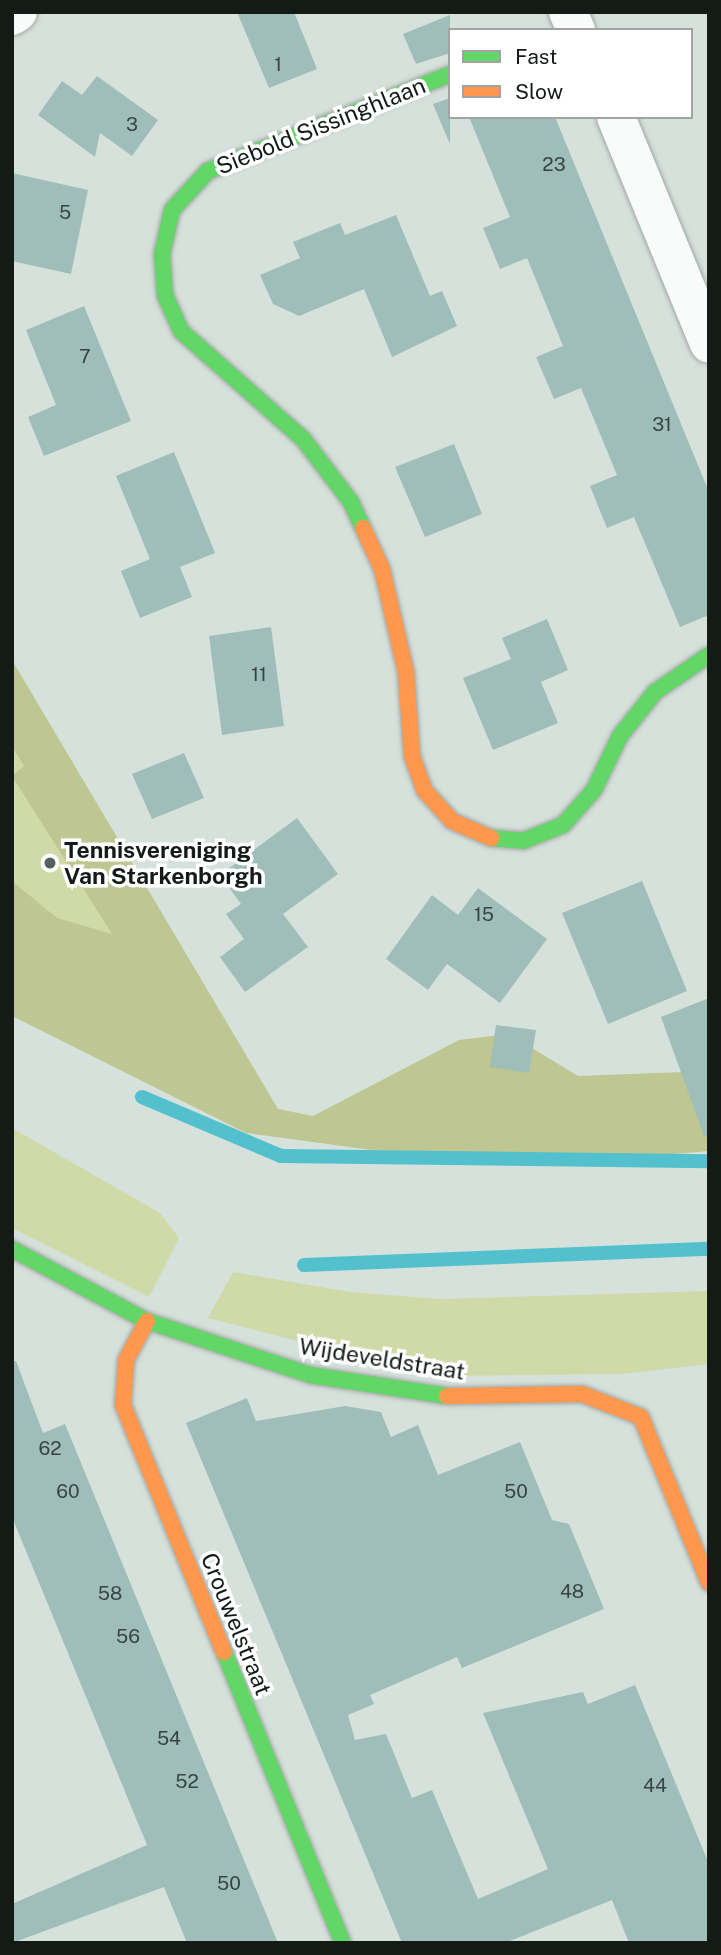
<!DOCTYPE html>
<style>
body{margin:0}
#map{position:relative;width:721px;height:1955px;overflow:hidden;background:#d7e1dc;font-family:"Public Sans",sans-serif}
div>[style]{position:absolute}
.green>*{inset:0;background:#d0d9a8}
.forest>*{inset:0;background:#bec691}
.stream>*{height:14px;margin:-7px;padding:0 7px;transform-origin:7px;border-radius:7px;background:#53c1cd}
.building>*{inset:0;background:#9fbeb9}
.roads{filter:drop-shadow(0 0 2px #a1a8a4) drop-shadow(0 0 2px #a1a8a4)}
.street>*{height:38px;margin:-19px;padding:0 19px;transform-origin:19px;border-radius:19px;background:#f9fafa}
.fast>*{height:16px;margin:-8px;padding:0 8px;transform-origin:8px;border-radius:8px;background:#63d668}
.slow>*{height:16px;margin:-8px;padding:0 8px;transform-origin:8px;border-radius:8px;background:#ff974d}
.dots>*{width:19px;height:19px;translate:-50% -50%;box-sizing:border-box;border:4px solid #fff;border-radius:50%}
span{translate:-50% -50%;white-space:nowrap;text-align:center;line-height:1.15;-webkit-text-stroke:7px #fff;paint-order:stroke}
.number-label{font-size:19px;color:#374440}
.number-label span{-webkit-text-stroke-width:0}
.street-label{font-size:23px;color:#141b17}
.poi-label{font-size:23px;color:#141b17;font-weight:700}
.left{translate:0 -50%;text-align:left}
.frame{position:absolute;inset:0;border:14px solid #141b17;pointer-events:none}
.legend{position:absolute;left:448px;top:28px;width:245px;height:91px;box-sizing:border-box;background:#fff;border:2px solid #a1a4a2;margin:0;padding:9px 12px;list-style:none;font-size:21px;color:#141b17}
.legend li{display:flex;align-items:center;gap:14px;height:35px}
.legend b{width:35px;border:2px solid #a1a4a2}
</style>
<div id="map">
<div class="green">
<div style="clip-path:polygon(12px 739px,161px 988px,12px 1003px)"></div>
<div style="clip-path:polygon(12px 1128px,160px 1213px,179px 1238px,149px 1297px,12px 1228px)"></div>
<div style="clip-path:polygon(233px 1272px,350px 1292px,440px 1299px,709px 1291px,709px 1364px,622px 1374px,433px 1376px,208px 1318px)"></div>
</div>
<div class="forest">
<div style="clip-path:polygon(12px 660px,278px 1109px,313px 1116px,459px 1040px,509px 1034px,578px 1076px,709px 1071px,709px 1151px,641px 1157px,445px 1160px,246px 1133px,12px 1016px,12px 881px,57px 918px,112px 934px,12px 776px,24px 766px,12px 746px)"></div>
</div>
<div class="stream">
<div style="left:142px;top:1097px;width:151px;rotate:23deg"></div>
<div style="left:281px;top:1156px;width:428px;rotate:0.7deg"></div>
<div style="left:304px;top:1265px;width:405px;rotate:-2.3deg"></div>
</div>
<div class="building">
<div style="clip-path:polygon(237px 12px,294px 12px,317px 69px,269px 88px)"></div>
<div style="clip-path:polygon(450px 15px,450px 53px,416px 64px,403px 34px)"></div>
<div style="clip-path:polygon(97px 76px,158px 120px,132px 156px,100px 133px,95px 157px,38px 115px,62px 81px,82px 95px)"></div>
<div style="clip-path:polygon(450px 98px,450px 144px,433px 104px)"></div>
<div style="clip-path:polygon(469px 117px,555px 117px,709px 492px,709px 615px,680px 627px,634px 517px,607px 528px,590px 486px,617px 475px,581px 388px,554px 399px,536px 357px,563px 346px,527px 258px,500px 269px,483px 228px,510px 217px)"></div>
<div style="clip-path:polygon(12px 173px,88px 190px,71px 274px,12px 261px)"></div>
<div style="clip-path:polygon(396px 215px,430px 296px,442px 291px,457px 326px,392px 357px,364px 289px,299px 316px,273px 304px,260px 275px,300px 258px,293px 242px,340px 223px,345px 235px)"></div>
<div style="clip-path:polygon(84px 306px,131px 421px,44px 456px,28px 417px,56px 405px,26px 330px)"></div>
<div style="clip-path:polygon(454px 444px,482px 514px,425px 537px,395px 467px)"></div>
<div style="clip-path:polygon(174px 452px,215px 553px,180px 567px,192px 597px,140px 618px,121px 571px,150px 559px,116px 476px)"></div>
<div style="clip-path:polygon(547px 619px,568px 670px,541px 682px,558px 723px,493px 750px,463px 678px,511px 659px,502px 638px)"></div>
<div style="clip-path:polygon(271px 627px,284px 726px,222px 735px,209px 636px)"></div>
<div style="clip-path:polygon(184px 753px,204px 798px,152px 819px,132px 774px)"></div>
<div style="clip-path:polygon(297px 818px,338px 874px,283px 914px,308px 947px,245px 992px,220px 957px,244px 939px,226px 914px,241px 904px,220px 875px)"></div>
<div style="clip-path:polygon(642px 881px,687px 991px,608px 1024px,562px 913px)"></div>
<div style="clip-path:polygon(478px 888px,547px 939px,500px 1003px,447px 964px,428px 990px,386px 959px,432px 895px,458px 915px)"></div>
<div style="clip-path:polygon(709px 998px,709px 1135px,704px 1136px,661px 1017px)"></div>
<div style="clip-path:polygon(496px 1025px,536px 1030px,529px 1073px,490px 1067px)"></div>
<div style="clip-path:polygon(16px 1361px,43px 1433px,65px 1424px,278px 1943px,187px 1943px,164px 1887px,12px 1943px,12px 1904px,147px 1845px,12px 1517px,12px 1362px)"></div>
<div style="clip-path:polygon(247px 1398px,256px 1421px,345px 1406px,381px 1412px,391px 1437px,418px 1425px,438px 1475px,520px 1442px,552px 1520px,569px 1524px,604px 1609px,462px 1668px,457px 1657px,370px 1695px,374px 1704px,348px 1715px,355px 1740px,386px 1734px,412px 1798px,432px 1790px,478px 1899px,548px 1869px,483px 1713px,583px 1692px,588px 1704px,635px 1685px,709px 1864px,709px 1943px,629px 1943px,612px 1900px,505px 1943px,402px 1943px,186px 1423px)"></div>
</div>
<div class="roads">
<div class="street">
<div style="left:568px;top:12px;width:20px;rotate:66deg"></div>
<div style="left:12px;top:16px;width:7px;rotate:-34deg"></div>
<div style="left:616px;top:117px;width:245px;rotate:67.7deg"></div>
</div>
<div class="fast">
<div style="left:363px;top:528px;width:29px;rotate:-115deg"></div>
<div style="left:351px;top:502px;width:79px;rotate:-127.3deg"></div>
<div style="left:303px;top:439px;width:163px;rotate:-138.5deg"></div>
<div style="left:181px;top:331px;width:39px;rotate:-114deg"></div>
<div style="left:165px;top:295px;width:41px;rotate:-94.2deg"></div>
<div style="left:162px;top:254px;width:45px;rotate:-77.2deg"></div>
<div style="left:172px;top:210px;width:53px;rotate:-47.3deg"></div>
<div style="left:208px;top:171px;width:261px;rotate:-21.8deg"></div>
<div style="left:491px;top:838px;width:32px;rotate:5deg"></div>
<div style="left:523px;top:841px;width:43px;rotate:-21.8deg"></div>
<div style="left:563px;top:825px;width:47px;rotate:-48.5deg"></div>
<div style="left:594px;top:790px;width:60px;rotate:-64.3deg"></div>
<div style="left:620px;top:736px;width:56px;rotate:-51.5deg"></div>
<div style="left:655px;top:692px;width:65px;rotate:-34.4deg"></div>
<div style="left:12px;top:1249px;width:153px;rotate:28.1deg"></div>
<div style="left:147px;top:1321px;width:172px;rotate:18.3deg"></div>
<div style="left:310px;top:1375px;width:139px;rotate:8.7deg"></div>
<div style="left:224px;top:1652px;width:314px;rotate:67.8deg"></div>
</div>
<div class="slow">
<div style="left:363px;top:528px;width:45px;rotate:65.1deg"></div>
<div style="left:382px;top:569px;width:106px;rotate:76.9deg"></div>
<div style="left:406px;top:672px;width:84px;rotate:85.9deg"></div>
<div style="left:412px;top:756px;width:37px;rotate:70deg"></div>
<div style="left:425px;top:791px;width:40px;rotate:48deg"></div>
<div style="left:452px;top:821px;width:43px;rotate:23.6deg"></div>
<div style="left:147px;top:1321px;width:44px;rotate:118.3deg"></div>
<div style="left:126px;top:1360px;width:45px;rotate:93.8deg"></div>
<div style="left:123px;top:1405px;width:267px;rotate:67.8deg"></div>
<div style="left:447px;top:1396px;width:135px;rotate:-0.8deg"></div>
<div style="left:582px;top:1394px;width:63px;rotate:21.3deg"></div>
<div style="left:641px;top:1417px;width:179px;rotate:67.7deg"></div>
</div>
</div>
<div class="dots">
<div style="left:50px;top:863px;background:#58605c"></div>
</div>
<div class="number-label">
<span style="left:278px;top:65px">1</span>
<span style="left:132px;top:125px">3</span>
<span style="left:554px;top:165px">23</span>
<span style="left:65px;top:213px">5</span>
<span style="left:85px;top:357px">7</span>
<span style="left:662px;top:425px">31</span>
<span style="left:259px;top:675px">11</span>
<span style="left:484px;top:915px">15</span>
<span style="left:50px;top:1449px">62</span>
<span style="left:68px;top:1492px">60</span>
<span style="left:516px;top:1492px">50</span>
<span style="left:572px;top:1592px">48</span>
<span style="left:110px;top:1594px">58</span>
<span style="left:128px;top:1637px">56</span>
<span style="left:169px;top:1739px">54</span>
<span style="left:187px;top:1782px">52</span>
<span style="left:655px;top:1786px">44</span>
<span style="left:229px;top:1884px">50</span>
</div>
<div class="street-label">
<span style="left:321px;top:126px;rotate:-22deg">Siebold Sissinghlaan</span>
<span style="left:382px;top:1359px;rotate:9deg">Wijdeveldstraat</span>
<span style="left:236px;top:1624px;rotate:68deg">Crouwelstraat</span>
</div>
<div class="poi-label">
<span class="left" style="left:64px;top:863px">Tennisvereniging<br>Van Starkenborgh</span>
</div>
<div class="frame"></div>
<ul class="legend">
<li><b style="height:9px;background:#63d668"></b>Fast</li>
<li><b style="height:9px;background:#ff974d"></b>Slow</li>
</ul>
</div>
